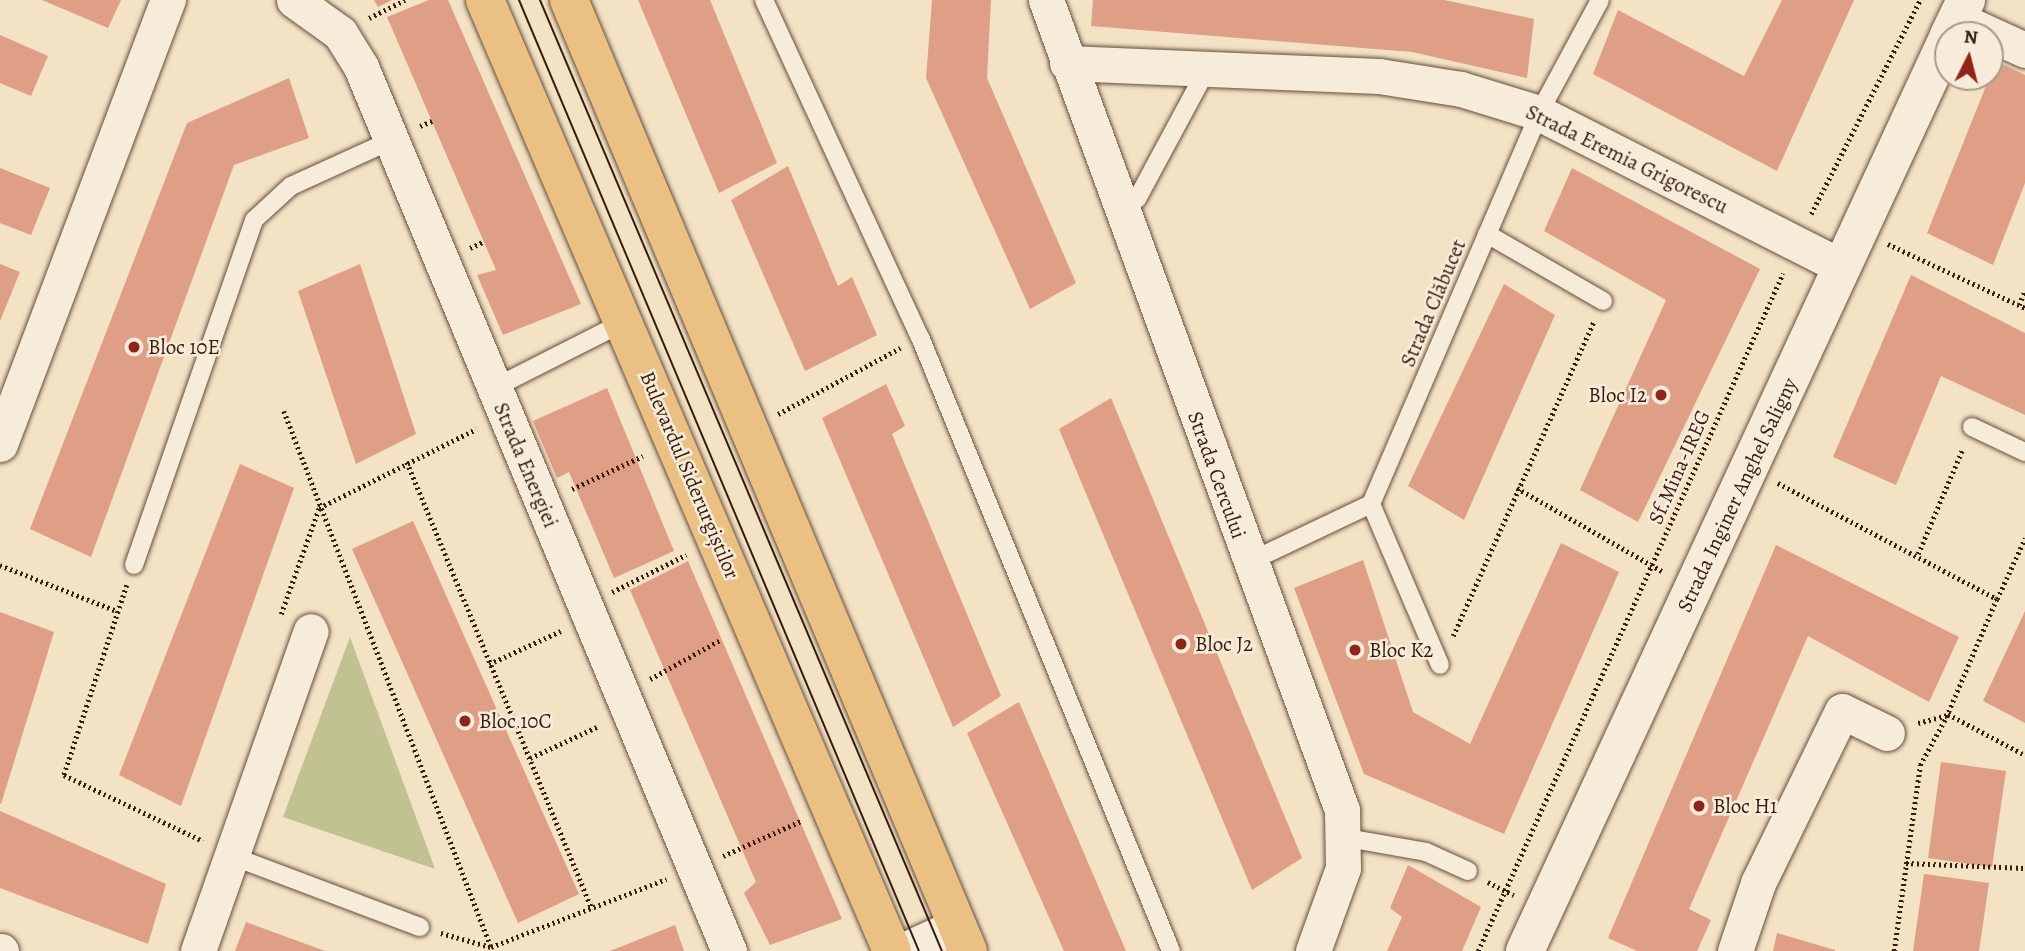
<!DOCTYPE html>
<meta charset="utf-8">
<style>
body{margin:0}
#map{position:relative;width:2025px;height:951px;overflow:hidden;background:#f3e2c4;font-family:Alegreya,serif}
div>[style]{position:absolute}
.green>*{inset:0;background:#c0c291}
.building>*{inset:0;background:#df9f86}
.path>*{height:4.5px;margin-top:-2.25px;transform-origin:0;background:repeating-linear-gradient(90deg,#371d10 0 2px,transparent 0 5.5px)}
.roads{filter:drop-shadow(0 0 2px #664e3d) drop-shadow(0 0 2px #664e3d)}
.lane>*{height:18px;margin:-9px;padding:0 9px;transform-origin:9px;border-radius:9px;background:#f7ecd9}
.street>*{height:35px;margin:-17.5px;padding:0 17.5px;transform-origin:17.5px;border-radius:17.5px;background:#f7ecd9}
.secondary>*{height:38px;margin:-19px;padding:0 19px;transform-origin:19px;border-radius:19px;background:#f7ecd9}
.primary>*{height:38px;margin:-19px;padding:0 19px;transform-origin:19px;border-radius:19px;background:#eac182}
.tram>*{height:2px;margin:-1px;padding:0 1px;transform-origin:1px;border-radius:1px;background:#371d10}
.dots>*{width:19px;height:19px;translate:-50% -50%;box-sizing:border-box;border:4px solid #f7ecd9;border-radius:50%}
span{translate:-50% -50%;white-space:nowrap;text-align:center;line-height:1.15;-webkit-text-stroke:5px #f7ecd9;paint-order:stroke}
.street-label{font-size:21px;color:#371d10}
.poi-label{font-size:21px;color:#371d10}
.left{translate:0 -50%;text-align:left}
.right{translate:-100% -50%;text-align:right}
.north{position:absolute;left:1934px;top:21px;width:70px;height:70px;box-sizing:border-box;background:#f7ecd9;border:2px solid #aa9989;border-radius:50%;rotate:6deg;font-size:19px;font-weight:700;line-height:28px;text-align:center;color:#371d10}
.north::after{content:'';display:block;margin:auto;width:24px;height:32px;background:#8f2418;clip-path:polygon(50% 0,100% 100%,50% 72%,0 100%)}
</style>
<div id="map">
<div class="green">
<div style="clip-path:polygon(350px 637px,435px 869px,283px 817px)"></div>
</div>
<div class="building">
<div style="clip-path:polygon(42px 0,121px 0,108px 28px)"></div>
<div style="clip-path:polygon(374px 0,392px 0,378px 7px)"></div>
<div style="clip-path:polygon(429px 0,448px 0,581px 304px,503px 335px,477px 275px,496px 270px,387px 17px)"></div>
<div style="clip-path:polygon(638px 0,710px 0,777px 163px,719px 193px)"></div>
<div style="clip-path:polygon(932px 0,991px 0,987px 78px,1076px 283px,1030px 309px,926px 78px)"></div>
<div style="clip-path:polygon(1093px 0,1444px 0,1534px 19px,1527px 78px,1412px 52px,1091px 26px)"></div>
<div style="clip-path:polygon(1782px 0,1854px 0,1777px 171px,1593px 74px,1618px 10px,1744px 76px)"></div>
<div style="clip-path:polygon(0 35px,48px 56px,31px 96px,0 83px)"></div>
<div style="clip-path:polygon(1996px 61px,2025px 75px,2025px 183px,1993px 265px,1927px 233px)"></div>
<div style="clip-path:polygon(289px 78px,309px 138px,234px 165px,91px 557px,30px 529px,187px 123px)"></div>
<div style="clip-path:polygon(788px 166px,838px 286px,852px 277px,877px 335px,805px 371px,731px 200px)"></div>
<div style="clip-path:polygon(0 168px,50px 188px,31px 235px,0 223px)"></div>
<div style="clip-path:polygon(1572px 168px,1760px 269px,1638px 522px,1580px 490px,1666px 300px,1544px 231px)"></div>
<div style="clip-path:polygon(0 264px,20px 272px,0 321px)"></div>
<div style="clip-path:polygon(360px 264px,416px 434px,356px 464px,298px 291px)"></div>
<div style="clip-path:polygon(1911px 275px,2025px 333px,2025px 415px,1941px 376px,1896px 485px,1833px 457px)"></div>
<div style="clip-path:polygon(1504px 284px,1555px 315px,1464px 520px,1408px 486px)"></div>
<div style="clip-path:polygon(886px 384px,905px 426px,892px 434px,1001px 696px,953px 727px,822px 418px)"></div>
<div style="clip-path:polygon(607px 388px,674px 551px,614px 578px,569px 472px,557px 478px,533px 421px)"></div>
<div style="clip-path:polygon(1111px 398px,1302px 858px,1252px 890px,1059px 429px)"></div>
<div style="clip-path:polygon(240px 464px,294px 488px,181px 806px,119px 775px)"></div>
<div style="clip-path:polygon(413px 521px,579px 894px,518px 923px,352px 549px)"></div>
<div style="clip-path:polygon(1561px 543px,1619px 572px,1504px 834px,1364px 774px,1294px 588px,1363px 560px,1413px 712px,1470px 744px)"></div>
<div style="clip-path:polygon(1776px 545px,1959px 637px,1929px 702px,1808px 636px,1689px 909px,1711px 920px,1697px 951px,1637px 951px,1608px 938px)"></div>
<div style="clip-path:polygon(688px 561px,842px 919px,770px 945px,744px 893px,756px 882px,630px 590px)"></div>
<div style="clip-path:polygon(2025px 611px,2025px 723px,1983px 701px)"></div>
<div style="clip-path:polygon(0 612px,54px 632px,1px 804px,0 804px)"></div>
<div style="clip-path:polygon(1019px 702px,1126px 951px,1064px 951px,967px 733px)"></div>
<div style="clip-path:polygon(1941px 762px,2006px 771px,1992px 867px,1928px 858px)"></div>
<div style="clip-path:polygon(0 811px,166px 884px,148px 944px,0 888px)"></div>
<div style="clip-path:polygon(1408px 865px,1481px 907px,1462px 951px,1387px 951px,1402px 917px,1390px 908px)"></div>
<div style="clip-path:polygon(1924px 874px,1989px 883px,1979px 951px,1913px 951px)"></div>
<div style="clip-path:polygon(246px 922px,325px 951px,235px 951px)"></div>
<div style="clip-path:polygon(675px 925px,684px 951px,610px 951px)"></div>
<div style="clip-path:polygon(1777px 933px,1835px 950px,1835px 951px,1773px 951px)"></div>
</div>
<div class="path">
<div style="left:369px;top:18px;width:40px;rotate:-26.6deg"></div>
<div style="left:420px;top:126px;width:13px;rotate:-23deg"></div>
<div style="left:1811px;top:214px;width:240px;rotate:-63deg"></div>
<div style="left:1888px;top:244px;width:151px;rotate:25deg"></div>
<div style="left:470px;top:248px;width:14px;rotate:-25deg"></div>
<div style="left:2019px;top:305px;width:16px;rotate:-68deg"></div>
<div style="left:284px;top:411px;width:575px;rotate:68.88deg"></div>
<div style="left:778px;top:414px;width:139px;rotate:-28.4deg"></div>
<div style="left:407px;top:462px;width:484px;rotate:67.5deg"></div>
<div style="left:1778px;top:483px;width:248px;rotate:27.9deg"></div>
<div style="left:1997px;top:599px;width:125px;rotate:113.1deg"></div>
<div style="left:1948px;top:714px;width:87px;rotate:28deg"></div>
<div style="left:1517px;top:488px;width:167px;rotate:29.8deg"></div>
<div style="left:572px;top:489px;width:78px;rotate:-24.9deg"></div>
<div style="left:1918px;top:554px;width:115px;rotate:-67deg"></div>
<div style="left:0;top:565px;width:126px;rotate:21.5deg"></div>
<div style="left:127px;top:585px;width:200px;rotate:108.3deg"></div>
<div style="left:64px;top:775px;width:154px;rotate:25.4deg"></div>
<div style="left:612px;top:592px;width:83px;rotate:-26.6deg"></div>
<div style="left:1997px;top:599px;width:67px;rotate:-65.3deg"></div>
<div style="left:281px;top:614px;width:113px;rotate:-70.3deg"></div>
<div style="left:319px;top:508px;width:176px;rotate:-26.7deg"></div>
<div style="left:1453px;top:636px;width:345px;rotate:-65.9deg"></div>
<div style="left:489px;top:664px;width:79px;rotate:-24.6deg"></div>
<div style="left:650px;top:679px;width:82px;rotate:-29.1deg"></div>
<div style="left:1918px;top:723px;width:30px;rotate:-15deg"></div>
<div style="left:530px;top:758px;width:76px;rotate:-24.9deg"></div>
<div style="left:723px;top:856px;width:85px;rotate:-24.2deg"></div>
<div style="left:1906px;top:863px;width:119px;rotate:2.4deg"></div>
<div style="left:1488px;top:882px;width:29px;rotate:27deg"></div>
<div style="left:441px;top:933px;width:52px;rotate:15.6deg"></div>
<div style="left:491px;top:947px;width:188px;rotate:-21.2deg"></div>
<div style="left:1478px;top:951px;width:743px;rotate:-65.78deg"></div>
<div style="left:1894px;top:951px;width:188px;rotate:-82deg"></div>
<div style="left:1920px;top:765px;width:58px;rotate:-61.2deg"></div>
</div>
<div class="roads">
<div class="lane">
<div style="left:764px;top:0;width:371px;rotate:65.2deg"></div>
<div style="left:920px;top:337px;width:663px;rotate:67.77deg"></div>
<div style="left:1137px;top:199px;width:148px;rotate:-61.7deg"></div>
<div style="left:1487px;top:234px;width:134px;rotate:30deg"></div>
<div style="left:494px;top:388px;width:146px;rotate:-26.9deg"></div>
<div style="left:1972px;top:427px;width:59px;rotate:25.3deg"></div>
<div style="left:1371px;top:504px;width:175px;rotate:66.8deg"></div>
<div style="left:1249px;top:562px;width:135px;rotate:-25.4deg"></div>
<div style="left:1371px;top:504px;width:426px;rotate:-66.7deg"></div>
<div style="left:1539px;top:113px;width:128px;rotate:-61.6deg"></div>
<div style="left:134px;top:565px;width:365px;rotate:-70.8deg"></div>
<div style="left:254px;top:220px;width:50px;rotate:-42.6deg"></div>
<div style="left:291px;top:186px;width:113px;rotate:-24.5deg"></div>
<div style="left:1347px;top:838px;width:80px;rotate:10deg"></div>
<div style="left:1426px;top:852px;width:46px;rotate:24.3deg"></div>
<div style="left:232px;top:856px;width:201px;rotate:20.7deg"></div>
</div>
<div class="street">
<div style="left:294px;top:0;width:57px;rotate:35.7deg"></div>
<div style="left:340px;top:33px;width:40px;rotate:58deg"></div>
<div style="left:361px;top:67px;width:958px;rotate:67.4deg"></div>
<div style="left:1046px;top:0;width:862px;rotate:69.93deg"></div>
<div style="left:1342px;top:810px;width:58px;rotate:89deg"></div>
<div style="left:1343px;top:868px;width:88px;rotate:109.9deg"></div>
<div style="left:1957px;top:19px;width:75px;rotate:24.5deg"></div>
<div style="left:1067px;top:63px;width:312px;rotate:2.4deg"></div>
<div style="left:1379px;top:76px;width:83px;rotate:9deg"></div>
<div style="left:1461px;top:89px;width:82px;rotate:17.1deg"></div>
<div style="left:1539px;top:113px;width:340px;rotate:26.9deg"></div>
<div style="left:0;top:444px;width:475px;rotate:-69.3deg"></div>
<div style="left:0;top:951px;width:1px"></div>
<div style="left:198px;top:951px;width:339px;rotate:-70.6deg"></div>
<div style="left:902px;top:951px;width:60px;rotate:-24.8deg"></div>
<div style="left:1735px;top:951px;width:72px;rotate:-71.3deg"></div>
<div style="left:1758px;top:883px;width:191px;rotate:-64deg"></div>
<div style="left:1842px;top:711px;width:50px;rotate:26.1deg"></div>
</div>
<div class="secondary">
<div style="left:1949px;top:35px;width:39px;rotate:-64deg"></div>
<div style="left:1525px;top:951px;width:1006px;rotate:-65.14deg"></div>
</div>
<div class="primary">
<div style="left:485px;top:0;width:1034px;rotate:66.83deg"></div>
<div style="left:569px;top:0;width:1031px;rotate:67.24deg"></div>
</div>
</div>
<div class="tram">
<div style="left:519px;top:0;width:1032px;rotate:67.19deg"></div>
<div style="left:540px;top:0;width:1032px;rotate:67.09deg"></div>
</div>
<div class="dots">
<div style="left:134px;top:347px;background:#8f2418"></div>
<div style="left:1661px;top:395px;background:#8f2418"></div>
<div style="left:1181px;top:644px;background:#8f2418"></div>
<div style="left:1355px;top:650px;background:#8f2418"></div>
<div style="left:465px;top:721px;background:#8f2418"></div>
<div style="left:1699px;top:806px;background:#8f2418"></div>
</div>
<div class="street-label">
<span style="left:1627px;top:159px;rotate:26deg">Strada Eremia Grigorescu</span>
<span style="left:1433px;top:303px;rotate:-67deg">Strada Clăbucet</span>
<span style="left:526px;top:465px;rotate:67deg">Strada Energiei</span>
<span style="left:1679px;top:467px;rotate:-66deg">Sf.Mina-IREG</span>
<span style="left:690px;top:475px;rotate:67deg">Bulevardul Siderurgiștilor</span>
<span style="left:1217px;top:475px;rotate:70deg">Strada Cercului</span>
<span style="left:1737px;top:495px;rotate:-65deg">Strada Inginer Anghel Saligny</span>
</div>
<div class="poi-label">
<span class="left" style="left:148px;top:347px">Bloc 10E</span>
<span class="right" style="left:1647px;top:395px">Bloc I2</span>
<span class="left" style="left:1195px;top:644px">Bloc J2</span>
<span class="left" style="left:1369px;top:650px">Bloc K2</span>
<span class="left" style="left:479px;top:721px">Bloc 10C</span>
<span class="left" style="left:1713px;top:806px">Bloc H1</span>
</div>
<div class="north">N</div>
</div>
